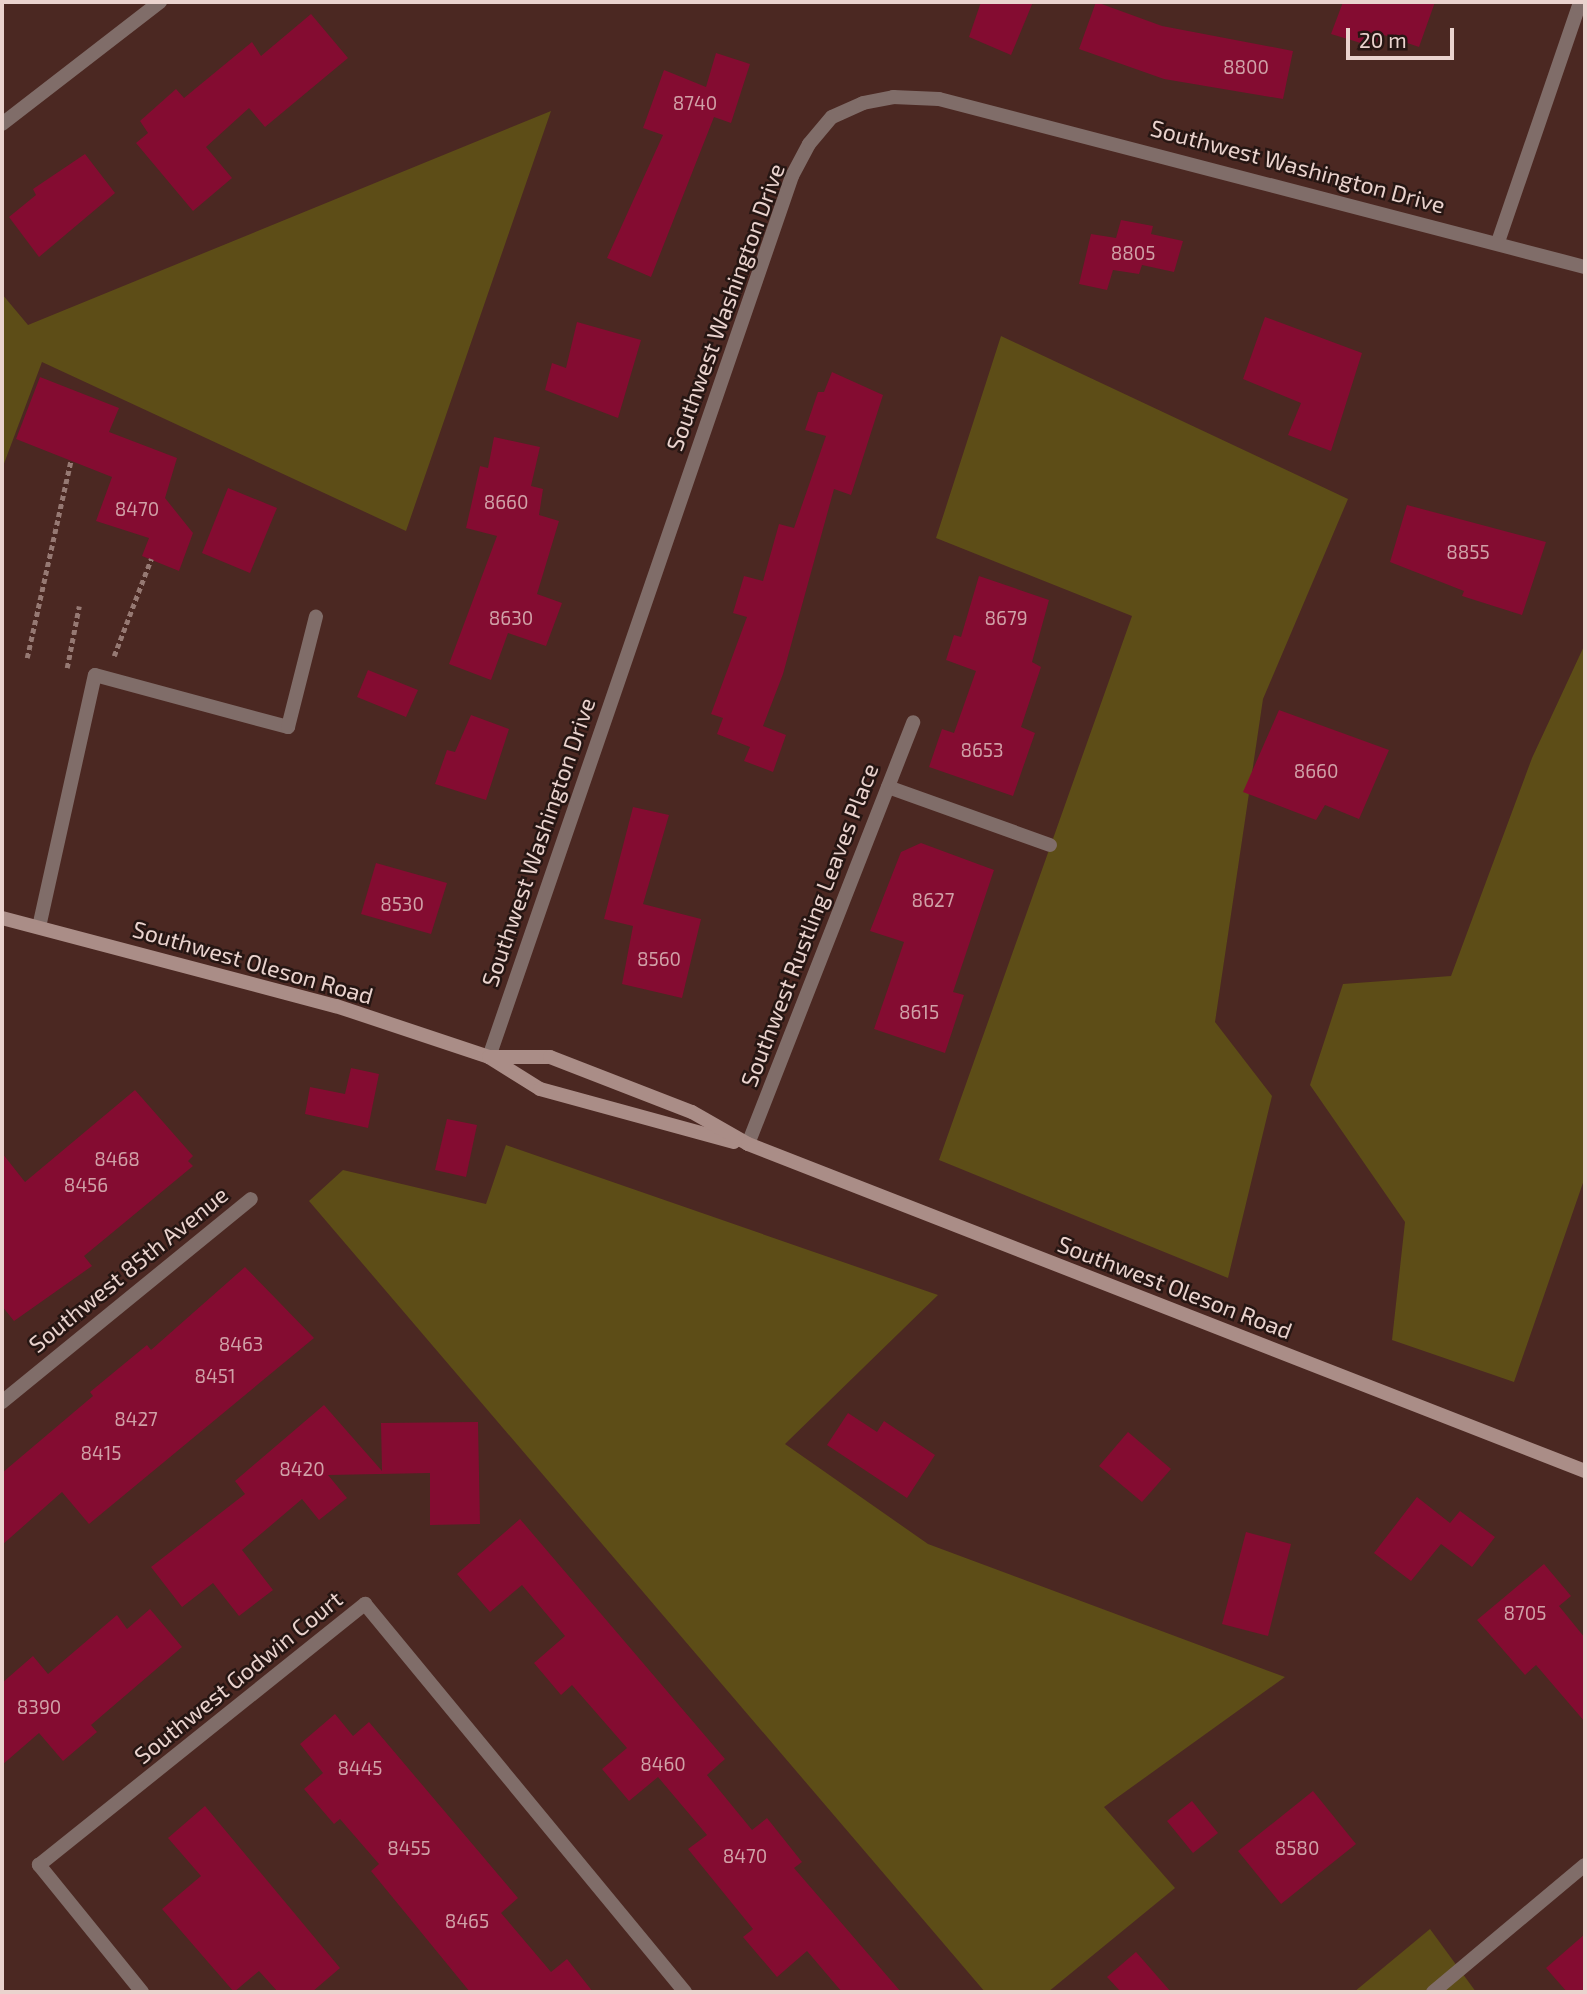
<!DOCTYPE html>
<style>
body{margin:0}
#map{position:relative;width:1587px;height:1994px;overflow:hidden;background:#4b2822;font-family:"Exo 2",sans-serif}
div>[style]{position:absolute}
.green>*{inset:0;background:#5d4d17}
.building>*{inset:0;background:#840c31}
.path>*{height:4.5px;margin-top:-2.25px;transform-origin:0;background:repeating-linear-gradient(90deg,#967973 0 5px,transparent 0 8.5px)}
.lane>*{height:14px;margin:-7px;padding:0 7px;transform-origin:7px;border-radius:7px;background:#806d69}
.street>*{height:14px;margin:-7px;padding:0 7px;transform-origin:7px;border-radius:7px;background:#806d69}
.secondary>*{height:14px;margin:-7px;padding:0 7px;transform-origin:7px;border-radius:7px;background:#aa8d87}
span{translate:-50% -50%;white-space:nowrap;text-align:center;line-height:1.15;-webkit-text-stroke:5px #261613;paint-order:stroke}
.number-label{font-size:19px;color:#d0a1a7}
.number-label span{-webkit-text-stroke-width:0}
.street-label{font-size:23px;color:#ead3ce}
.frame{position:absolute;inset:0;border:4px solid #ead3ce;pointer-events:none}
.scale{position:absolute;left:1346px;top:28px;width:108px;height:32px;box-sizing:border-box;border:4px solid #ead3ce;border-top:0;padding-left:9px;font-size:21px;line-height:24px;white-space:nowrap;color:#ead3ce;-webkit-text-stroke:5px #261613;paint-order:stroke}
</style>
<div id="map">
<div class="green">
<div style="clip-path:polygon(551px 111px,406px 531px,42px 362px,2px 469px,2px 294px,28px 325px)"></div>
<div style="clip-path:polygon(1001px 336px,1348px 499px,1263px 699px,1215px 1022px,1272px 1096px,1228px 1278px,939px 1160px,1132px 616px,936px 538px)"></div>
<div style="clip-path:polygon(1585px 644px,1585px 1177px,1514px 1382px,1392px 1340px,1405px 1222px,1310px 1085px,1343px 984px,1451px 976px,1532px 758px)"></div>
<div style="clip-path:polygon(506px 1145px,938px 1295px,785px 1444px,928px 1544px,1285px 1677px,1104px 1807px,1175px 1888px,1048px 1992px,985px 1992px,309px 1201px,343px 1170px,486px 1204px)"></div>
<div style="clip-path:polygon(1430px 1929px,1476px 1992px,1354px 1992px)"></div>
</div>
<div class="building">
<div style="clip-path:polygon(981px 2px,1033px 2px,1011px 55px,969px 37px)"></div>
<div style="clip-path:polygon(1096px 2px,1162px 26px,1293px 51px,1283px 99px,1164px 79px,1079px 49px)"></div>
<div style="clip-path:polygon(1343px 2px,1435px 2px,1419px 47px,1381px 34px,1374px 47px,1331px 34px)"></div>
<div style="clip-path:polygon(311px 14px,348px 58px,265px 127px,249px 108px,206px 147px,232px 178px,193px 211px,136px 143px,148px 133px,140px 121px,176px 89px,184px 98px,252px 42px,261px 56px)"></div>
<div style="clip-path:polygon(716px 53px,750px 64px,731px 123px,714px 117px,651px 277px,607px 258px,663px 135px,643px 128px,664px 70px,706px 87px)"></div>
<div style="clip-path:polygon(85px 154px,115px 193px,39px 257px,9px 217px,36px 195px,33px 189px)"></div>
<div style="clip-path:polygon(1121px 220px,1153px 226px,1151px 234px,1183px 241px,1174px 272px,1142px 265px,1139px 274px,1113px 270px,1107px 290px,1079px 284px,1091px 234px,1116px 238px)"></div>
<div style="clip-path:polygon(1265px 317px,1362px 353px,1331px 451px,1288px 435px,1301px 403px,1243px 379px)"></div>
<div style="clip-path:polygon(577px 322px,641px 340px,618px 418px,545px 390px,552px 363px,566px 368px)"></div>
<div style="clip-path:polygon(832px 372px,883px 395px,851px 495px,834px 489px,783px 674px,763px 726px,786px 735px,773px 772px,744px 761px,750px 747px,717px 734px,723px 718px,711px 714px,747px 617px,733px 613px,744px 576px,763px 581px,779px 524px,794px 528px,826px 436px,805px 430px,818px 392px,824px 392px)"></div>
<div style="clip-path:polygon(40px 377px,119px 408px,109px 432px,177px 458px,165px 498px,193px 533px,179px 571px,142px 556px,149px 538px,96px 521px,112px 477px,16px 439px)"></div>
<div style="clip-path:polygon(494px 437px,540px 447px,531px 486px,543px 489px,539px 515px,559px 521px,537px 594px,562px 603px,546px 646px,508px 633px,491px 680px,449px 664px,497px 536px,466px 528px,480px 466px,488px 468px)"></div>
<div style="clip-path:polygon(228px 488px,277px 508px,250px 573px,202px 553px)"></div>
<div style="clip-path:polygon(1407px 505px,1546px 542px,1522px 615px,1462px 596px,1464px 591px,1390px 562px)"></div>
<div style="clip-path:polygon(979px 576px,1049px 600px,1032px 662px,1041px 667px,1021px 727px,1035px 733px,1013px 796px,929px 767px,942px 729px,954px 733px,976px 671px,946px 660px,954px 635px,961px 637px)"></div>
<div style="clip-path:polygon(368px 670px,418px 690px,406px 717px,357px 697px)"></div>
<div style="clip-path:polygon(1279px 710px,1389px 750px,1359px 819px,1325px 805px,1316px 820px,1243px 792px)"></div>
<div style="clip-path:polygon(471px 715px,509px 729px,486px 800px,435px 784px,447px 750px,455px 752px)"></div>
<div style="clip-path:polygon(633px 807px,669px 815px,643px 904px,701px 919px,682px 998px,622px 984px,633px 926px,604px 919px)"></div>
<div style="clip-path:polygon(921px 843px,994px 870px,953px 992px,964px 995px,945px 1053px,874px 1029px,904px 942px,870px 931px,901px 852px)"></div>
<div style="clip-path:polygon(376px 863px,447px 883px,431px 934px,361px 914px)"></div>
<div style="clip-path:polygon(351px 1068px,379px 1074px,368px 1128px,305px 1114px,310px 1087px,345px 1094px)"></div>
<div style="clip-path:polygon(135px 1090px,193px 1156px,188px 1161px,193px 1166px,84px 1256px,92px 1266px,14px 1321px,2px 1306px,2px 1153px,25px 1182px)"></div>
<div style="clip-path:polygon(447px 1119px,477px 1125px,466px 1177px,435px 1170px)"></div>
<div style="clip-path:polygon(245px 1267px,314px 1338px,89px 1524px,62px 1492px,2px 1545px,2px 1473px,93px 1396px,90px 1392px,147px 1345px,151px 1350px)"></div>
<div style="clip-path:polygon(324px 1405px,382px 1471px,381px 1423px,478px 1422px,480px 1524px,430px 1525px,430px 1473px,328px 1475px,347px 1498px,319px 1520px,302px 1499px,242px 1550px,273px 1590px,239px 1616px,213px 1583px,182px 1607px,151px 1567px,245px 1494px,235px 1481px)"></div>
<div style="clip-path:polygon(848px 1413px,877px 1432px,884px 1421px,935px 1455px,907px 1498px,827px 1445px)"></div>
<div style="clip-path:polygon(1128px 1432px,1171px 1469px,1142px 1502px,1099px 1466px)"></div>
<div style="clip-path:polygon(1417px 1497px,1450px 1523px,1460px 1511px,1495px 1537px,1472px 1567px,1441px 1544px,1411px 1581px,1374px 1553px)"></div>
<div style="clip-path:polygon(520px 1519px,725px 1759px,707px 1775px,752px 1830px,767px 1818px,802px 1862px,794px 1868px,901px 1992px,842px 1992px,807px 1951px,777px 1977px,743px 1937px,753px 1929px,688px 1849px,707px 1835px,658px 1777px,629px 1801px,602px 1769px,627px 1748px,572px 1685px,561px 1695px,534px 1663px,565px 1636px,522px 1585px,490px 1612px,457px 1574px)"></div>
<div style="clip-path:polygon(1246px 1532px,1291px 1544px,1268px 1636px,1222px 1624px)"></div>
<div style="clip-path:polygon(1544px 1564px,1571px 1596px,1559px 1606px,1585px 1638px,1585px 1722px,1536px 1665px,1525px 1675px,1477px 1620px)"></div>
<div style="clip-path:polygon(150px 1609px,182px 1647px,91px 1725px,97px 1732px,63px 1761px,39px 1733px,2px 1765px,2px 1683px,33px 1656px,48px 1674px,117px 1615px,127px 1629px)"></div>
<div style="clip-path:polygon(335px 1714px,353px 1736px,369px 1722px,518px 1898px,501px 1913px,551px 1972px,567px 1959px,593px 1992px,470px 1992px,371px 1871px,379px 1864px,340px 1819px,334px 1824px,304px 1789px,323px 1773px,300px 1744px)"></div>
<div style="clip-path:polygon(1313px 1791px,1356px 1844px,1281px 1904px,1238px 1851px)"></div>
<div style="clip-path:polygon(1192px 1801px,1218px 1833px,1193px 1853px,1167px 1821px)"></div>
<div style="clip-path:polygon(205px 1806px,340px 1968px,312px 1992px,278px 1992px,259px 1971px,234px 1992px,162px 1909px,201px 1876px,168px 1838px)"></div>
<div style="clip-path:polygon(1585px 1934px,1585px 1992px,1567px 1992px,1546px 1968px)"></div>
<div style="clip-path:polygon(1136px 1952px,1171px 1992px,1121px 1992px,1107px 1977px)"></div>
</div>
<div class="path">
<div style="left:114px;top:656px;width:104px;rotate:-69.1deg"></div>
<div style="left:27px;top:658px;width:203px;rotate:-77.5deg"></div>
<div style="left:67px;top:668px;width:63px;rotate:-79deg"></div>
</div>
<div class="lane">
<div style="left:39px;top:927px;width:258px;rotate:-77.5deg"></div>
<div style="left:95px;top:675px;width:200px;rotate:15.1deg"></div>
<div style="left:288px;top:727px;width:114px;rotate:-75.8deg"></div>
</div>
<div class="street">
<div style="left:2px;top:124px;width:200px;rotate:-37.7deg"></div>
<div style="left:1498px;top:242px;width:254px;rotate:-71.1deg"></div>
<div style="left:888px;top:787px;width:172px;rotate:19.7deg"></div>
<div style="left:489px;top:1057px;width:932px;rotate:-71.02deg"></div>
<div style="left:792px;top:176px;width:36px;rotate:-62deg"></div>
<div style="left:809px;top:144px;width:35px;rotate:-50deg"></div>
<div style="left:832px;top:117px;width:34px;rotate:-24deg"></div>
<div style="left:863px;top:103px;width:31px;rotate:-11deg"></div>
<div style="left:893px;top:97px;width:46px;rotate:2.5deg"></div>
<div style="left:939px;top:99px;width:667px;rotate:14.58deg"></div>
<div style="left:748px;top:1144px;width:453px;rotate:-68.6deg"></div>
<div style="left:2px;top:1402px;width:321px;rotate:-39.2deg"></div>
<div style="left:142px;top:1992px;width:164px;rotate:-129deg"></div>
<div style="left:39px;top:1865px;width:418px;rotate:-38.7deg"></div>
<div style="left:365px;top:1604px;width:503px;rotate:50.49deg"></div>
<div style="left:1433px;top:1992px;width:198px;rotate:-39.9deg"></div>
</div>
<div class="secondary">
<div style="left:2px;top:918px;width:345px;rotate:14.8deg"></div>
<div style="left:336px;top:1006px;width:161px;rotate:18.4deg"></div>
<div style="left:489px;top:1057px;width:60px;rotate:32.1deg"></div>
<div style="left:540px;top:1089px;width:201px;rotate:15.3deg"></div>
<div style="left:489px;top:1057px;width:61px"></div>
<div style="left:550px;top:1057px;width:152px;rotate:21.2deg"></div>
<div style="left:692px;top:1112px;width:64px;rotate:29.7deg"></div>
<div style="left:748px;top:1144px;width:899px;rotate:21.34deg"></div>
</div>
<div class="number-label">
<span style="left:1246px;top:67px">8800</span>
<span style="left:695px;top:103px">8740</span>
<span style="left:1133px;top:253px">8805</span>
<span style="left:506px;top:502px">8660</span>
<span style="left:137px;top:509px">8470</span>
<span style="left:1468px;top:552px">8855</span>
<span style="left:511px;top:618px">8630</span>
<span style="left:1006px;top:618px">8679</span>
<span style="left:982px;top:750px">8653</span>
<span style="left:1316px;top:771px">8660</span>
<span style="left:933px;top:900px">8627</span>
<span style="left:402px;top:904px">8530</span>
<span style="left:659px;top:959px">8560</span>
<span style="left:919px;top:1012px">8615</span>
<span style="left:117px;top:1159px">8468</span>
<span style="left:86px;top:1185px">8456</span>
<span style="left:241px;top:1344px">8463</span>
<span style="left:215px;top:1376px">8451</span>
<span style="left:136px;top:1419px">8427</span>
<span style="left:101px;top:1453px">8415</span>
<span style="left:302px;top:1469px">8420</span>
<span style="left:1525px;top:1613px">8705</span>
<span style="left:39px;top:1707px">8390</span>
<span style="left:663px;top:1764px">8460</span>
<span style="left:360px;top:1768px">8445</span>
<span style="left:409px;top:1848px">8455</span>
<span style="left:1297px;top:1848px">8580</span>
<span style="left:745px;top:1856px">8470</span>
<span style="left:467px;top:1921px">8465</span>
</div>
<div class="street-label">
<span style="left:1298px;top:166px;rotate:15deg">Southwest Washington Drive</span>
<span style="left:725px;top:307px;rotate:-70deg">Southwest Washington Drive</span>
<span style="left:538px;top:842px;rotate:-71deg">Southwest Washington Drive</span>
<span style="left:809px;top:925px;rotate:-69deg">Southwest Rustling Leaves Place</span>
<span style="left:253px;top:962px;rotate:16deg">Southwest Oleson Road</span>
<span style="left:128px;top:1269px;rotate:-39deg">Southwest 85th Avenue</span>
<span style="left:1175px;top:1287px;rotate:21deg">Southwest Oleson Road</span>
<span style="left:238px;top:1677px;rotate:-39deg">Southwest Godwin Court</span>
</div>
<div class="frame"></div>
<div class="scale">20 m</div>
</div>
